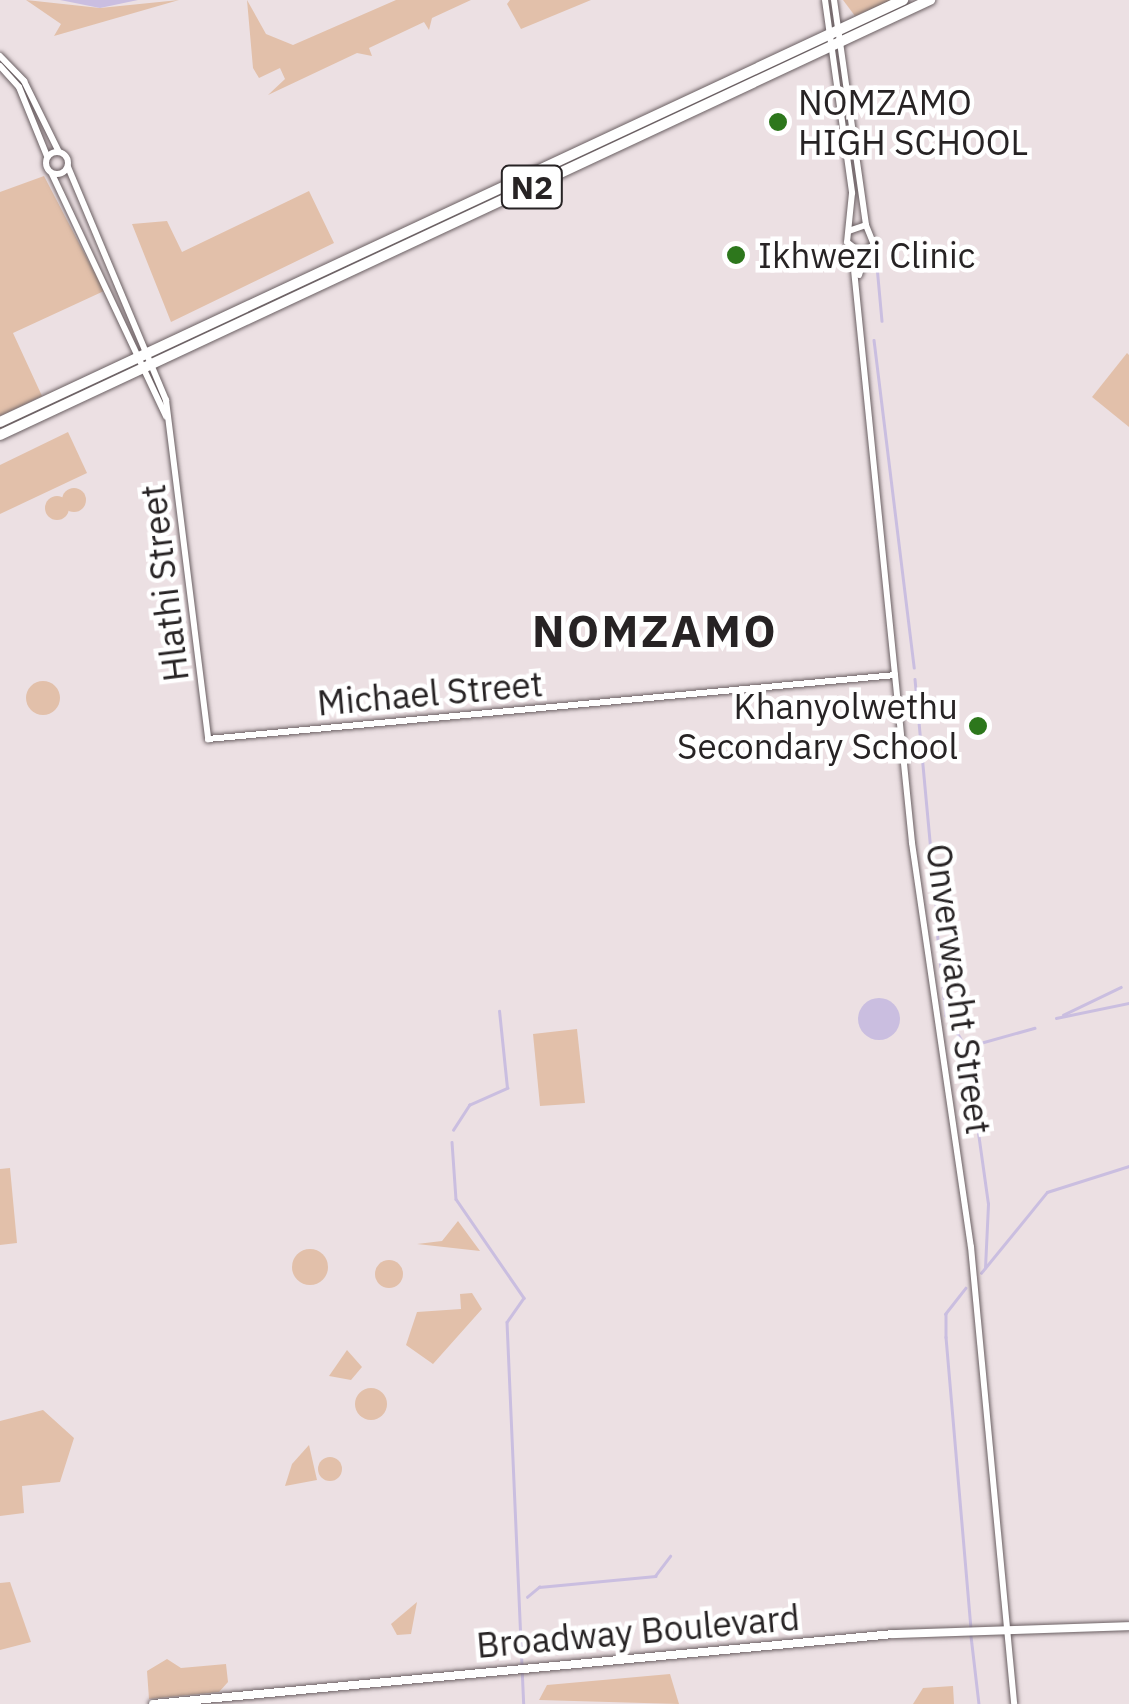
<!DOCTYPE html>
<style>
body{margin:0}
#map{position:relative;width:1129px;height:1704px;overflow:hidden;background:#ece0e3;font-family:"IBM Plex Sans",sans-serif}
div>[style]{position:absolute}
.green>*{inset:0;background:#e2c0aa}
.round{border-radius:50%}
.water>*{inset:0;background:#cabee0}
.stream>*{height:2.5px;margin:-1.25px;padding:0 1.25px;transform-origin:1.25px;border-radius:1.25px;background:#cabee0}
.roads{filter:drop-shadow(0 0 2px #6a5f62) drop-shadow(0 0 2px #6a5f62)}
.minor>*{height:6px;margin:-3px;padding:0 3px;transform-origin:3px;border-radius:3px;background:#fff}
.minor>.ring{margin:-3px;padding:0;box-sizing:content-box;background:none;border:6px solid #fff;border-radius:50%}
.major>*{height:8px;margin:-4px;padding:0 4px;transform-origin:4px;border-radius:4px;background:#fff}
.highway>*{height:10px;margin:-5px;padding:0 5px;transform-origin:5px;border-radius:5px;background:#fff}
.dots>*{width:28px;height:28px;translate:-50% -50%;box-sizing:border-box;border:5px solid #fff;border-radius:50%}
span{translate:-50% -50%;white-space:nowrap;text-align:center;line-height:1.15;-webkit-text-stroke:9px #fff;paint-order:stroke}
.shield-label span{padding:2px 8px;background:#fff;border:2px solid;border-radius:8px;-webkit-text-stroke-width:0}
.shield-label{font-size:32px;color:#272324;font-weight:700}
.poi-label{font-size:35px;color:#272324}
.left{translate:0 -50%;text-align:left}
.right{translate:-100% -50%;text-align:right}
.street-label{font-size:35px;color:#272324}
.district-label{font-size:45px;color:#272324;font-weight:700;letter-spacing:2.5px}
</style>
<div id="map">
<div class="green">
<div style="clip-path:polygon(26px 0,100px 8px,179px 0,54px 36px,61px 24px)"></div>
<div style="clip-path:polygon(247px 0,266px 34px,293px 45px,396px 0,471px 0,432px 18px,429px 30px,424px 22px,369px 48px,372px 56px,357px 53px,268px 95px,285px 79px,280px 68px,259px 78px,253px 68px)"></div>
<div style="clip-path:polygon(591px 0,521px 29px,507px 4px,510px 0)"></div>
<div style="clip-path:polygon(843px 0,892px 0,855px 16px)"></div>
<div style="clip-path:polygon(44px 176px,104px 291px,13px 333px,42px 396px,0 416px,0 192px)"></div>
<div style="clip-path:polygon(309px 191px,334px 243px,171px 322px,132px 224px,167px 221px,182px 252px)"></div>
<div style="clip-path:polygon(1127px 353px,1129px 355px,1129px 427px,1092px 397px)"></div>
<div style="clip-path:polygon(68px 432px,87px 473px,0 514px,0 465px)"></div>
<div class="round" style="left:62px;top:488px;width:24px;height:24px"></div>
<div class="round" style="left:45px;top:496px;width:24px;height:24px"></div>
<div class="round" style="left:26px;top:681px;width:34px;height:34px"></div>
<div style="clip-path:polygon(577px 1029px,585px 1103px,540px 1106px,533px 1034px)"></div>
<div style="clip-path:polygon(10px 1168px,17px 1243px,0 1245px,0 1169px)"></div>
<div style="clip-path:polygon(458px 1221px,480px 1251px,417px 1244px,442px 1241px)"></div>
<div class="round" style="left:292px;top:1249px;width:36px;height:36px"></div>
<div class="round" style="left:375px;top:1260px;width:28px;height:28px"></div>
<div style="clip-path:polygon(472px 1293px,482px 1309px,433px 1364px,406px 1345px,417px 1312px,461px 1309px,460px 1294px)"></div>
<div style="clip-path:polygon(347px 1350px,362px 1367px,351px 1380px,329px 1376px)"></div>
<div class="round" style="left:355px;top:1388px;width:32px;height:32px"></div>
<div style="clip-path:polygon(43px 1410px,74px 1438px,60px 1482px,22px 1486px,24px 1513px,0 1516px,0 1421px)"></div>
<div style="clip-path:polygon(309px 1445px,317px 1480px,285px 1486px,292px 1464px)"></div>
<div class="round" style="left:318px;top:1457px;width:24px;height:24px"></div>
<div style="clip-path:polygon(10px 1582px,31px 1642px,0 1650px,0 1583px)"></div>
<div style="clip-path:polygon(417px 1602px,411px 1634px,397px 1635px,391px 1624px)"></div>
<div style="clip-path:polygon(167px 1659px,181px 1668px,226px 1664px,228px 1682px,219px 1692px,149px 1699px,147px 1671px)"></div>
<div style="clip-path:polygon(670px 1674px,679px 1704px,539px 1700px,547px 1685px)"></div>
<div style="clip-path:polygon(953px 1686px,954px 1704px,913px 1704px,923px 1688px)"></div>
</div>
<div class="water">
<div style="clip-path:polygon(60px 0,138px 0,100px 8px)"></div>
<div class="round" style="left:858px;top:998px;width:42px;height:42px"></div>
</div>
<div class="stream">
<div style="left:877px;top:266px;width:55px;rotate:84.8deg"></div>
<div style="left:874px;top:340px;width:330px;rotate:83deg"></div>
<div style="left:915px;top:679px;width:239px;rotate:84.7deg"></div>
<div style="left:936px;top:920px;width:96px;rotate:84deg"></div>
<div style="left:946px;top:1015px;width:38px;rotate:58deg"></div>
<div style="left:1063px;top:1015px;width:64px;rotate:-25.8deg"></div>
<div style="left:1056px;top:1018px;width:75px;rotate:-11.6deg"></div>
<div style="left:453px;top:1130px;width:30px;rotate:-57deg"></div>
<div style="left:469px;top:1105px;width:42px;rotate:-24.1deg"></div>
<div style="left:507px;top:1088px;width:77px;rotate:-95.9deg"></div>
<div style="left:452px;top:1142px;width:57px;rotate:86deg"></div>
<div style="left:456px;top:1199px;width:120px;rotate:55.5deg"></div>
<div style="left:524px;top:1298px;width:29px;rotate:125deg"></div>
<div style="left:507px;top:1322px;width:382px;rotate:87.5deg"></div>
<div style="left:985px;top:1268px;width:64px;rotate:-87.3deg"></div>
<div style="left:988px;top:1204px;width:159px;rotate:-98deg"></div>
<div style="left:966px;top:1047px;width:71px;rotate:-15.6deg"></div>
<div style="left:981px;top:1273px;width:104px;rotate:-50.8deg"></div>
<div style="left:1047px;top:1192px;width:86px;rotate:-17.6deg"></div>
<div style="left:966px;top:1288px;width:33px;rotate:128deg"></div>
<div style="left:946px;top:1314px;width:23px;rotate:90deg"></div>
<div style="left:946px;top:1337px;width:292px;rotate:85.1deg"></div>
<div style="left:527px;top:1597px;width:16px;rotate:-40deg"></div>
<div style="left:539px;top:1587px;width:117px;rotate:-5.4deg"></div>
<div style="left:655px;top:1576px;width:25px;rotate:-53deg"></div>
<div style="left:971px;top:1636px;width:68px;rotate:83.3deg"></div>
</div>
<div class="roads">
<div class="minor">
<div style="left:825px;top:0;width:195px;rotate:82deg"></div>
<div style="left:852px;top:193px;width:49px;rotate:95.8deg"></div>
<div style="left:847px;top:242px;width:18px;rotate:38deg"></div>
<div style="left:861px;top:253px;width:15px;rotate:-32deg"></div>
<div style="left:874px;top:245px;width:22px;rotate:-112deg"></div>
<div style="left:866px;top:225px;width:18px;rotate:161deg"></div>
<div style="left:834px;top:0;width:226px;rotate:81.9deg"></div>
<div style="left:0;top:56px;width:35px;rotate:46deg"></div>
<div style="left:24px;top:81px;width:79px;rotate:63.8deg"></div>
<div style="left:0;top:66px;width:28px;rotate:48deg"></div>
<div style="left:19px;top:87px;width:74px;rotate:67.9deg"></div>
<div class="ring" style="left:46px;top:152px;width:16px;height:16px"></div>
<div style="left:68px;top:167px;width:253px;rotate:67.2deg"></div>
<div style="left:166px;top:400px;width:342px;rotate:82.9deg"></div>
<div style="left:208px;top:739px;width:690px;rotate:-5.32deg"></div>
<div style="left:52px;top:174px;width:268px;rotate:64.8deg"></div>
<div style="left:852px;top:250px;width:596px;rotate:84.22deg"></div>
<div style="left:912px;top:843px;width:408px;rotate:81.7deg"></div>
<div style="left:971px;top:1247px;width:459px;rotate:84.6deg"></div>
<div style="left:859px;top:275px;width:24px;rotate:-73deg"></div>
</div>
<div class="major">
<div style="left:153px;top:1704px;width:743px;rotate:-5.4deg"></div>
<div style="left:893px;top:1634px;width:236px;rotate:-1.9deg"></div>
</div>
<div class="highway">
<div style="left:0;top:422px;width:997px;rotate:-25.05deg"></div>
<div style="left:0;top:435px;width:1027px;rotate:-25.07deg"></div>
</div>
</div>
<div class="dots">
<div style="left:778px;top:122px;background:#2d771c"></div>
<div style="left:736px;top:255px;background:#2d771c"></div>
<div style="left:978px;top:726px;background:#2d771c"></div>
</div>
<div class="shield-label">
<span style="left:532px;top:187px">N2</span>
</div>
<div class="poi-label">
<span class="left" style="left:798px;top:122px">NOMZAMO<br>HIGH SCHOOL</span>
<span class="left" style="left:758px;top:255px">Ikhwezi Clinic</span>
<span class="right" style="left:958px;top:726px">Khanyolwethu<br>Secondary School</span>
</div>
<div class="street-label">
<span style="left:164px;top:583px;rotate:-97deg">Hlathi Street</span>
<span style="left:430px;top:693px;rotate:-5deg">Michael Street</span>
<span style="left:959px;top:989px;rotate:82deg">Onverwacht Street</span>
<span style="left:638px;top:1631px;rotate:-5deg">Broadway Boulevard</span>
</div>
<div class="district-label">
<span style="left:655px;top:631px">NOMZAMO</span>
</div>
</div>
